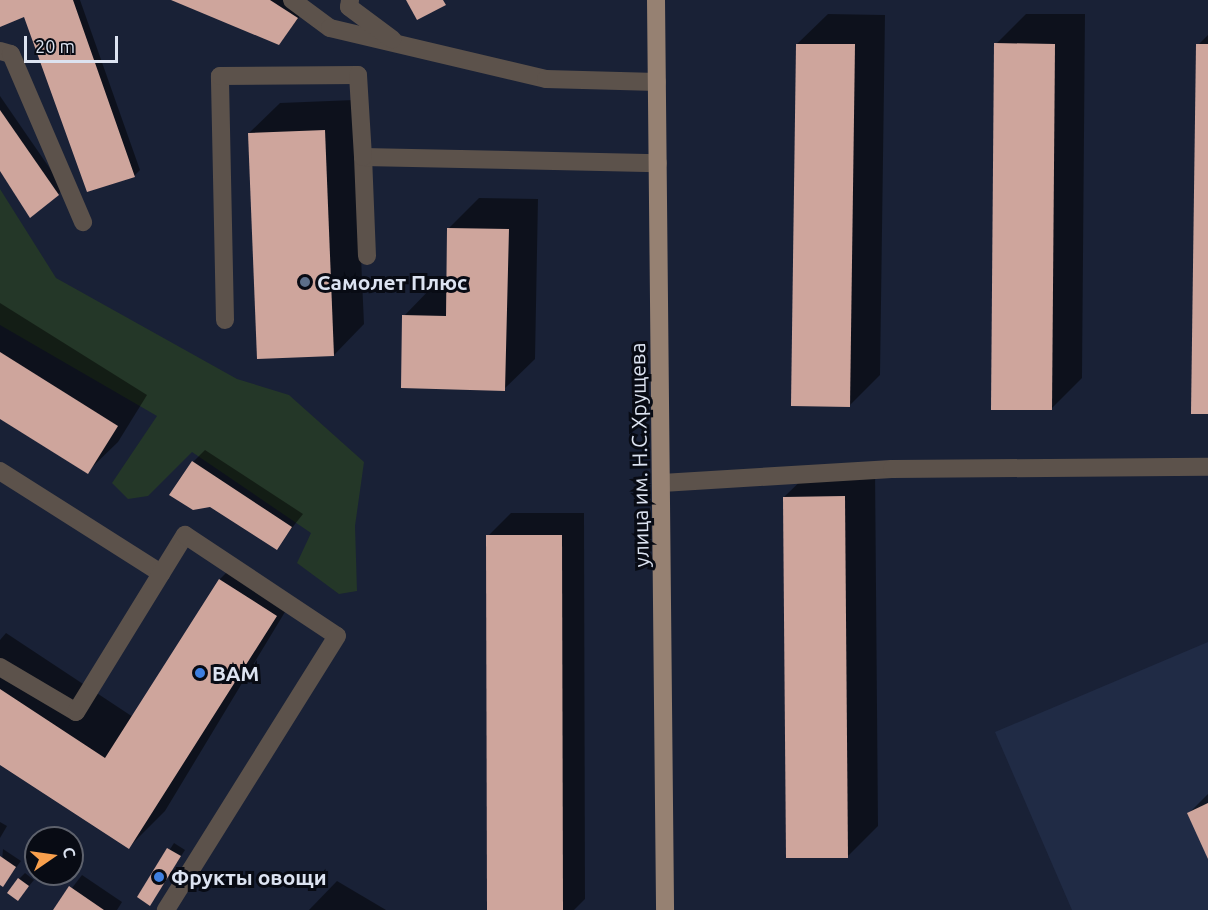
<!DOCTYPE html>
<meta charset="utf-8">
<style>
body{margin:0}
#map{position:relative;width:1208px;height:910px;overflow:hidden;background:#192136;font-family:Ubuntu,sans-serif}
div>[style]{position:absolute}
.built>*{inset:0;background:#202b45}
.green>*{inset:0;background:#243728}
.shadow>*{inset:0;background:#0007}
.building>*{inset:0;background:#cea59c}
.minor>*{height:18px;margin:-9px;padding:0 9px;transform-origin:9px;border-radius:9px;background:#5c524b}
.major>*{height:18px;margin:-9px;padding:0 9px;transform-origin:9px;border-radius:9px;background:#968172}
.dots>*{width:16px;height:16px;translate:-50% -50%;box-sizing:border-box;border:3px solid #080b14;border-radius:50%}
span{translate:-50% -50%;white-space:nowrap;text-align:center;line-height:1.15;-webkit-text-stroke:6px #080b14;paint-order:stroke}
.poi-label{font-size:21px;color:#dce3f1;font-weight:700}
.left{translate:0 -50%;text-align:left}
.street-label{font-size:21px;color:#dce3f1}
.north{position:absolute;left:24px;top:826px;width:60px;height:60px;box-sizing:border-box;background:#080b14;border:2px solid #5d616c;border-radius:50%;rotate:77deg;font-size:16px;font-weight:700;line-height:24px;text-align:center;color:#dce3f1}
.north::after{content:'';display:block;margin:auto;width:21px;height:27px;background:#f9a04d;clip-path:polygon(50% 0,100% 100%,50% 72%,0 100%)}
.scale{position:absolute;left:24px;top:36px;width:94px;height:27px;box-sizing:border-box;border:3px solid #dce3f1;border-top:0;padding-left:8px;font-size:18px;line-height:21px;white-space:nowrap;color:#dce3f1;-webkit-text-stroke:4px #080b14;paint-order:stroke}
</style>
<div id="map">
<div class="built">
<div style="clip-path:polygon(1208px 642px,1208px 910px,1072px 910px,995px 732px)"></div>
</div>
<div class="green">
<div style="clip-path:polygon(0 189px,56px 278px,237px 379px,289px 395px,364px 462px,355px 526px,357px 591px,339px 594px,297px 563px,311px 533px,192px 452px,148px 496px,128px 499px,112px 483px,157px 416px,0 325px)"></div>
</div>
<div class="shadow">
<div style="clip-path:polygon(0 0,80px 0,140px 170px,134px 176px,24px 15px,0 25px)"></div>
<div style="clip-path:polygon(175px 0,284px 0,303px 12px,284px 37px)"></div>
<div style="clip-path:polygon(828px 14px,885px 15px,880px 375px,849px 406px,797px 44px)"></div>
<div style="clip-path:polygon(1026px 14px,1085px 14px,1082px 378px,1051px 409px,996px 44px)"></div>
<div style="clip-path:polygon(1208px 35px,1208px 413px,1198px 45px)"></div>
<div style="clip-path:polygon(0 96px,64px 189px,58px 194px,0 168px)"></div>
<div style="clip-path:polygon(354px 100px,364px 324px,334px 355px,249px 133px,280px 103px)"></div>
<div style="clip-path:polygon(479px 198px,538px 199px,535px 359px,504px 389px,404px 316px,434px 285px,448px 286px,449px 228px)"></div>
<div style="clip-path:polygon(0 303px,147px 395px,118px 442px,87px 472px,0 417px)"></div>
<div style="clip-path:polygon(205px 450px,303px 514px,276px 548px,193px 462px)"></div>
<div style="clip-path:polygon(875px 466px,878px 826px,848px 856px,784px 497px,815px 467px)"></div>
<div style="clip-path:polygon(511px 513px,584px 513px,585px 899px,574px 910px,488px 910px,488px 536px)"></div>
<div style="clip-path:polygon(238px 561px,294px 597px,165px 811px,129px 847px,0 763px,0 640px,6px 633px,133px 717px,220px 579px)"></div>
<div style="clip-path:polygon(1208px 794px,1208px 856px,1189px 813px)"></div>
<div style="clip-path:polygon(0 822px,7px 826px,0 838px)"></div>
<div style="clip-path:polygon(174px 843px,185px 850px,150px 904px,139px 897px)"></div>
<div style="clip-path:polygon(3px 849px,21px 861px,3px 885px,0 883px)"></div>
<div style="clip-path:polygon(25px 873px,34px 880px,18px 899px,19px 879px)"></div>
<div style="clip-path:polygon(82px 875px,122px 902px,117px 910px,55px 910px)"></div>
<div style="clip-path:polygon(337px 881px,386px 910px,309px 910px)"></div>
</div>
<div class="building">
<div style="clip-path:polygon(0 0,73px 0,135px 177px,87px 192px,24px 17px,0 27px)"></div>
<div style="clip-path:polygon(171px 0,270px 0,298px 18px,279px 45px)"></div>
<div style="clip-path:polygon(406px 0,443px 0,446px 5px,417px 20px)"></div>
<div style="clip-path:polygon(994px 43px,1055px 44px,1052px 410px,991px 410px)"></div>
<div style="clip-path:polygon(796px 44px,855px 44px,850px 407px,791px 406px)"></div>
<div style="clip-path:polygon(1196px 44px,1208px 44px,1208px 414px,1191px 414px)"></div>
<div style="clip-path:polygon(0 110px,59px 195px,30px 218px,0 171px)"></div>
<div style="clip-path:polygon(325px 130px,334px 356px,257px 359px,248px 133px)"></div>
<div style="clip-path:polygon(447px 228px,509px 229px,505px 391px,401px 388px,402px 315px,446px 316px)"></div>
<div style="clip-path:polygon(0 352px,118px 426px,88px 474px,0 419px)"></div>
<div style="clip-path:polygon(192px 461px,292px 527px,277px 550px,210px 507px,193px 510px,169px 495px)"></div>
<div style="clip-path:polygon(845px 496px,848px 858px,786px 858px,783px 497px)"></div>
<div style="clip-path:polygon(486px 535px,562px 535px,563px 910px,487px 910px)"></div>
<div style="clip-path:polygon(219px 579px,277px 616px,129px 849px,0 765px,0 689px,105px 758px)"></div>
<div style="clip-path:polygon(1208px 803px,1208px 859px,1187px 813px)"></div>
<div style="clip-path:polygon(167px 848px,181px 856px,150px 906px,137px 897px)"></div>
<div style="clip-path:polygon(0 856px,16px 867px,3px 887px,0 885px)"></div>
<div style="clip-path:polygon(18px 878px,29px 886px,18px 901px,7px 893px)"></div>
<div style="clip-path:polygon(69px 886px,104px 910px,53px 910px)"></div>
</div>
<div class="minor">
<div style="left:292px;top:0;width:47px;rotate:36.4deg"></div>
<div style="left:330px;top:28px;width:222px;rotate:13.3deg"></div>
<div style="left:546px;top:79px;width:111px;rotate:1.5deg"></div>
<div style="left:350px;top:0;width:7px;rotate:98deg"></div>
<div style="left:349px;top:7px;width:54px;rotate:36.7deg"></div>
<div style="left:0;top:51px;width:11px;rotate:15deg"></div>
<div style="left:11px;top:54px;width:183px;rotate:66.8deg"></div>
<div style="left:367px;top:256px;width:99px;rotate:-92.3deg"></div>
<div style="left:363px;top:157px;width:295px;rotate:1.2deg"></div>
<div style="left:225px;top:320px;width:244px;rotate:-91.2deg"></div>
<div style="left:220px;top:76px;width:138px;rotate:-0.4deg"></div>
<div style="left:358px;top:75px;width:82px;rotate:86.5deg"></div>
<div style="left:0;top:471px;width:191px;rotate:32.4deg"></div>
<div style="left:662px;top:483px;width:230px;rotate:-3.5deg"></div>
<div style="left:892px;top:469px;width:316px;rotate:-0.4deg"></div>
<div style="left:0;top:667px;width:88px;rotate:30.6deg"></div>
<div style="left:76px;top:712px;width:208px;rotate:-58.4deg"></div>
<div style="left:185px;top:535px;width:182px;rotate:33.6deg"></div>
<div style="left:337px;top:636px;width:323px;rotate:122deg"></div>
</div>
<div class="major">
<div style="left:656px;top:0;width:910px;rotate:89.43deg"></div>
</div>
<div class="dots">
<div style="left:305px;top:282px;background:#5c6f8a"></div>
<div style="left:200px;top:673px;background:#3f7fe0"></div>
<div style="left:159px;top:877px;background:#3f7fe0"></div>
</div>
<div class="poi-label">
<span class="left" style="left:317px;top:282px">Самолет Плюс</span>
<span class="left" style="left:212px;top:673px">ВАМ</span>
<span class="left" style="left:171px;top:877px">Фрукты овощи</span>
</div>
<div class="street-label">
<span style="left:639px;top:455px;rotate:-91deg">улица им. Н.С.Хрущева</span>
</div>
<div class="north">С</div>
<div class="scale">20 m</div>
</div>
